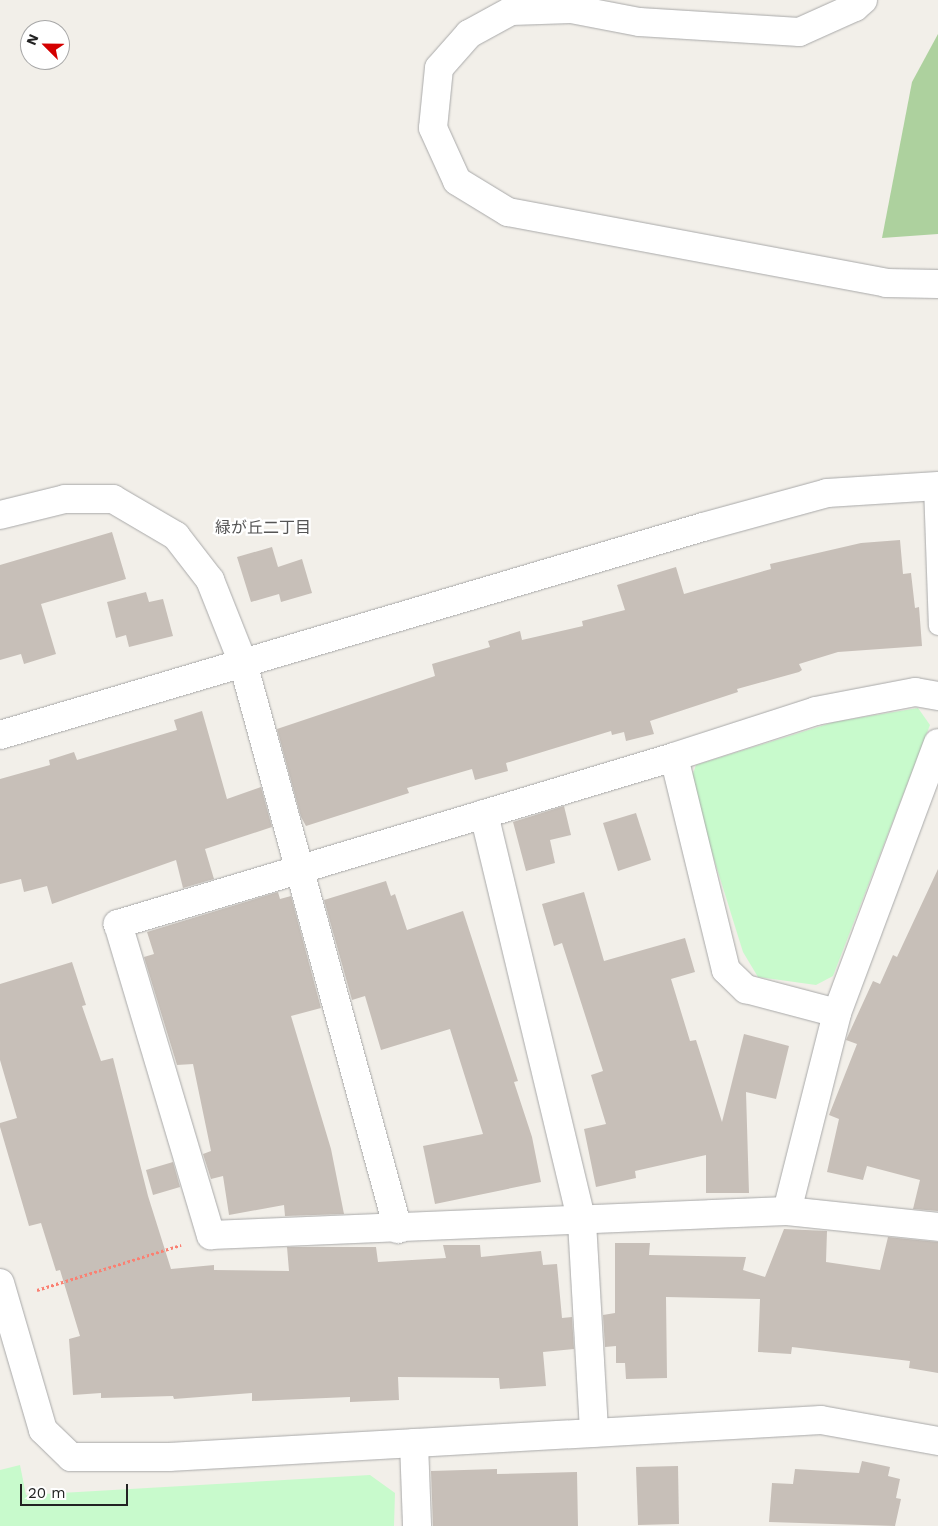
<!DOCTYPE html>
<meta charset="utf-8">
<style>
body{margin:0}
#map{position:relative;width:938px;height:1526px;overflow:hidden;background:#f2efe9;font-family:"Work Sans","Noto Sans JP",sans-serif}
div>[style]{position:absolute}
.forest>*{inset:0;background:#add19e}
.park>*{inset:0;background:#c8facc}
.building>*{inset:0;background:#c7bfb8}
.path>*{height:3px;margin-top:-1.5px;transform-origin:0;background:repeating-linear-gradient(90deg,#fa8072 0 2.5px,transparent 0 5px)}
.roads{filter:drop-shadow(0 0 1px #a9a9a9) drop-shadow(0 0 1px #a9a9a9)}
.service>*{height:18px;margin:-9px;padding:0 9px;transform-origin:9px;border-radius:9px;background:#fff}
.minor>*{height:28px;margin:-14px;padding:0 14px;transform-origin:14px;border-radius:14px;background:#fff}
.tertiary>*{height:28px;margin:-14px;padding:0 14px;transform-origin:14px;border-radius:14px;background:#fff}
span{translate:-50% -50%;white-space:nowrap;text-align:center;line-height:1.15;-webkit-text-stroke:4.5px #fff;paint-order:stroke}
.neighbourhood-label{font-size:16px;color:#555}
.north{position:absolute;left:20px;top:20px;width:50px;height:50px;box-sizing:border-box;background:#fff;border:1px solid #a7a7a7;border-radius:50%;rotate:293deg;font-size:14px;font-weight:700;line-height:20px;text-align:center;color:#222}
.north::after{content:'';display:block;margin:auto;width:18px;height:22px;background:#d40000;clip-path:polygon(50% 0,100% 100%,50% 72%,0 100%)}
.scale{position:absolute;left:20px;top:1484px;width:108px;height:22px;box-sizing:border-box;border:2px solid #222;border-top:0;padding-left:6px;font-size:15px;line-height:18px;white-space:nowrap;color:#222;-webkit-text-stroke:4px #fff;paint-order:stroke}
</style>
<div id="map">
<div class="forest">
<div style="clip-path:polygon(938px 34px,938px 234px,882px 238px,912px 82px)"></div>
</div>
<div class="park">
<div style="clip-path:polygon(918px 708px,930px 725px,833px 976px,816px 985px,758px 977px,743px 952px,690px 782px,696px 765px,834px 722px)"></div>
<div style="clip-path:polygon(20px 1465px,26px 1495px,370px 1475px,395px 1493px,394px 1526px,0 1526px,0 1470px)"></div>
</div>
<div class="building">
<div style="clip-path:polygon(112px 532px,126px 579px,41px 604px,56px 654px,24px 664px,21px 654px,0 660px,0 565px)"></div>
<div style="clip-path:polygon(900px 540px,903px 574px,911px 573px,915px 608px,919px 607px,922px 646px,838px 652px,799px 664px,802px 670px,799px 672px,737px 689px,738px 692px,650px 721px,654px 734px,626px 741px,624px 732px,612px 735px,611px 731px,506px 763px,508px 771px,475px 780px,472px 769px,407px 788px,409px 793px,306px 826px,301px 817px,277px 729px,435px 676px,432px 664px,490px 647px,488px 641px,520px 631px,522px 640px,583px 626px,582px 621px,625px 610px,617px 585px,676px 567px,684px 594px,771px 569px,770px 564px,861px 543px)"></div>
<div style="clip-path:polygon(272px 547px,278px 567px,302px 559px,312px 593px,281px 602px,279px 594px,251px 602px,237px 557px)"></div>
<div style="clip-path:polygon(146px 592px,149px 602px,163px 599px,173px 636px,129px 647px,126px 635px,116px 638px,107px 602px)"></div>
<div style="clip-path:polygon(202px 711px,227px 799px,261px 787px,272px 827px,205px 849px,214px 879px,183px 888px,176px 860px,52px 904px,47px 886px,24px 892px,21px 879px,0 884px,0 779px,50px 765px,49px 760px,74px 752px,77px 760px,177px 730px,174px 720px)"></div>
<div style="clip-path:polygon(564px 806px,571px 835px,550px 840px,555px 863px,526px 871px,513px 822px)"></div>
<div style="clip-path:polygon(636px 813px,651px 860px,618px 871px,603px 823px)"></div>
<div style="clip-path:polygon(938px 869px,938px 1211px,913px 1209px,920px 1180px,867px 1166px,863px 1180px,827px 1172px,839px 1119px,829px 1115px,857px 1044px,846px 1040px,873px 981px,880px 984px,893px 955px,897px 957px)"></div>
<div style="clip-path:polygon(386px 881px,391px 896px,395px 894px,407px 930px,463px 911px,518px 1081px,514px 1082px,532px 1137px,541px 1182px,435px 1204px,423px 1146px,483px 1134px,450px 1029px,381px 1050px,365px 996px,352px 1000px,324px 900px)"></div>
<div style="clip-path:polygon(278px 892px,280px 899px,291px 896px,321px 1008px,291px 1016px,331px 1149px,344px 1214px,285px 1216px,284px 1205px,229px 1215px,223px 1176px,211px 1179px,203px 1154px,211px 1151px,193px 1064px,177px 1065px,144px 957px,154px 954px,147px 932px)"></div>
<div style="clip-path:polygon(584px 892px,604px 961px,685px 938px,695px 972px,671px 979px,690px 1041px,696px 1040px,722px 1122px,744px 1034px,789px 1046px,776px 1099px,746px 1092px,749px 1193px,706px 1193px,706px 1155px,635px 1171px,636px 1178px,596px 1187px,584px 1129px,606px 1124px,591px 1075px,603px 1071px,562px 943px,554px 946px,542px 904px)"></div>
<div style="clip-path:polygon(72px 962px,86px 1005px,82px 1006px,101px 1061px,113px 1058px,148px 1196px,171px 1269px,214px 1265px,214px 1270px,289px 1271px,287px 1247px,376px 1247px,378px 1262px,446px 1258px,443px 1245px,480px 1245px,481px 1257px,541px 1251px,543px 1265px,557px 1264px,562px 1318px,572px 1317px,574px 1349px,543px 1352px,546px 1386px,500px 1389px,499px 1378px,398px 1377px,399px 1400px,350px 1402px,350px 1397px,252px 1401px,252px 1393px,174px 1399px,173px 1396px,101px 1398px,101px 1393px,73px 1395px,69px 1339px,80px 1336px,60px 1270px,56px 1271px,41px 1223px,29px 1226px,0 1127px,0 1123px,17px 1118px,0 1060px,0 984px)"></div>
<div style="clip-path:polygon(173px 1162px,180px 1187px,153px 1195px,146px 1170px)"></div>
<div style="clip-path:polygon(784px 1229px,827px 1231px,826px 1262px,880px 1270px,888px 1237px,938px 1242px,938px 1373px,909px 1368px,910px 1361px,792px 1347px,791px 1354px,758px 1352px,760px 1299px,666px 1297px,667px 1378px,626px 1379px,625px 1363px,616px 1363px,616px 1346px,605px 1347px,603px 1315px,615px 1313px,615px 1243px,650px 1243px,649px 1255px,746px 1257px,743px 1270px,765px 1277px)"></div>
<div style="clip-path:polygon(862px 1461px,890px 1467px,888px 1476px,900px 1479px,896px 1498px,901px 1499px,895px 1526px,769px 1522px,772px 1483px,793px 1484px,795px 1469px,859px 1473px)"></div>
<div style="clip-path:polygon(678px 1466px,679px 1524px,638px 1525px,636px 1467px)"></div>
<div style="clip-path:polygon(497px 1469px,497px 1474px,577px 1472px,578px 1526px,433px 1526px,431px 1471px)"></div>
</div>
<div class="path">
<div style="left:37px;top:1290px;width:151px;rotate:-17.4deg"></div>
</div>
<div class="roads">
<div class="service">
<div style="left:933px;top:486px;width:140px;rotate:88deg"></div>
</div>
<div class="minor">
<div style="left:863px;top:0;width:11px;rotate:139deg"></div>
<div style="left:855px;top:7px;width:61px;rotate:155.9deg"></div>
<div style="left:799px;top:32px;width:160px;rotate:-176.4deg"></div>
<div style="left:639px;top:22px;width:69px;rotate:-169.2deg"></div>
<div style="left:571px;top:9px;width:60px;rotate:178.1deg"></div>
<div style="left:511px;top:11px;width:48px;rotate:151.3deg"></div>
<div style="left:469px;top:34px;width:45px;rotate:131.4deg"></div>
<div style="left:439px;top:68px;width:60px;rotate:95.7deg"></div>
<div style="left:433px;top:128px;width:58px;rotate:65.6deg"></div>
<div style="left:457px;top:181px;width:60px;rotate:31.3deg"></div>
<div style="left:508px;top:212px;width:385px;rotate:10.6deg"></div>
<div style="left:886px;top:283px;width:52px;rotate:1.1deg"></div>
<div style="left:0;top:515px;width:67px;rotate:-13.8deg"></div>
<div style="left:65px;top:499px;width:48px"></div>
<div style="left:113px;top:499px;width:73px;rotate:30.4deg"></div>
<div style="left:176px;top:536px;width:56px;rotate:52.3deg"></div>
<div style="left:210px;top:580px;width:89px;rotate:68.3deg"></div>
<div style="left:243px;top:663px;width:587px;rotate:74.68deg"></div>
<div style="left:938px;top:696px;width:23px;rotate:-170deg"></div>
<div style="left:915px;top:692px;width:101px;rotate:169.1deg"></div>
<div style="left:816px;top:711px;width:149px;rotate:162.1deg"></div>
<div style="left:674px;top:757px;width:581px;rotate:163.28deg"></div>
<div style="left:118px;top:924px;width:325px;rotate:73.4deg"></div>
<div style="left:211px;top:1235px;width:576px;rotate:-2.39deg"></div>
<div style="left:787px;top:1211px;width:152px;rotate:6deg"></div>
<div style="left:674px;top:757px;width:219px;rotate:76.3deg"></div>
<div style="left:726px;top:970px;width:28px;rotate:44deg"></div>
<div style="left:746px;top:989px;width:94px;rotate:14.8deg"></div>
<div style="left:484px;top:814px;width:420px;rotate:76.5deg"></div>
<div style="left:582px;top:1222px;width:211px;rotate:86.7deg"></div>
<div style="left:787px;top:1211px;width:204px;rotate:-75.8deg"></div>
<div style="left:837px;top:1013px;width:288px;rotate:-69.5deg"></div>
<div style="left:414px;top:1443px;width:83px;rotate:87.9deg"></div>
</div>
<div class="tertiary">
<div style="left:0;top:735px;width:733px;rotate:-16.48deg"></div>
<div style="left:703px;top:527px;width:129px;rotate:-15.3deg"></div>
<div style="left:827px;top:493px;width:111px;rotate:-3.6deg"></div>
<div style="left:0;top:1283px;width:153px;rotate:73.7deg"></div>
<div style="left:43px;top:1430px;width:39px;rotate:44deg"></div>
<div style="left:71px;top:1457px;width:98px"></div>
<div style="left:169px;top:1457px;width:653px;rotate:-3.25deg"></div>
<div style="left:821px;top:1420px;width:119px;rotate:10.2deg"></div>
</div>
</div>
<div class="neighbourhood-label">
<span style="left:263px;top:528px">緑が丘二丁目</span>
</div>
<div class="north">N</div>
<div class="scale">20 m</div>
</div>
